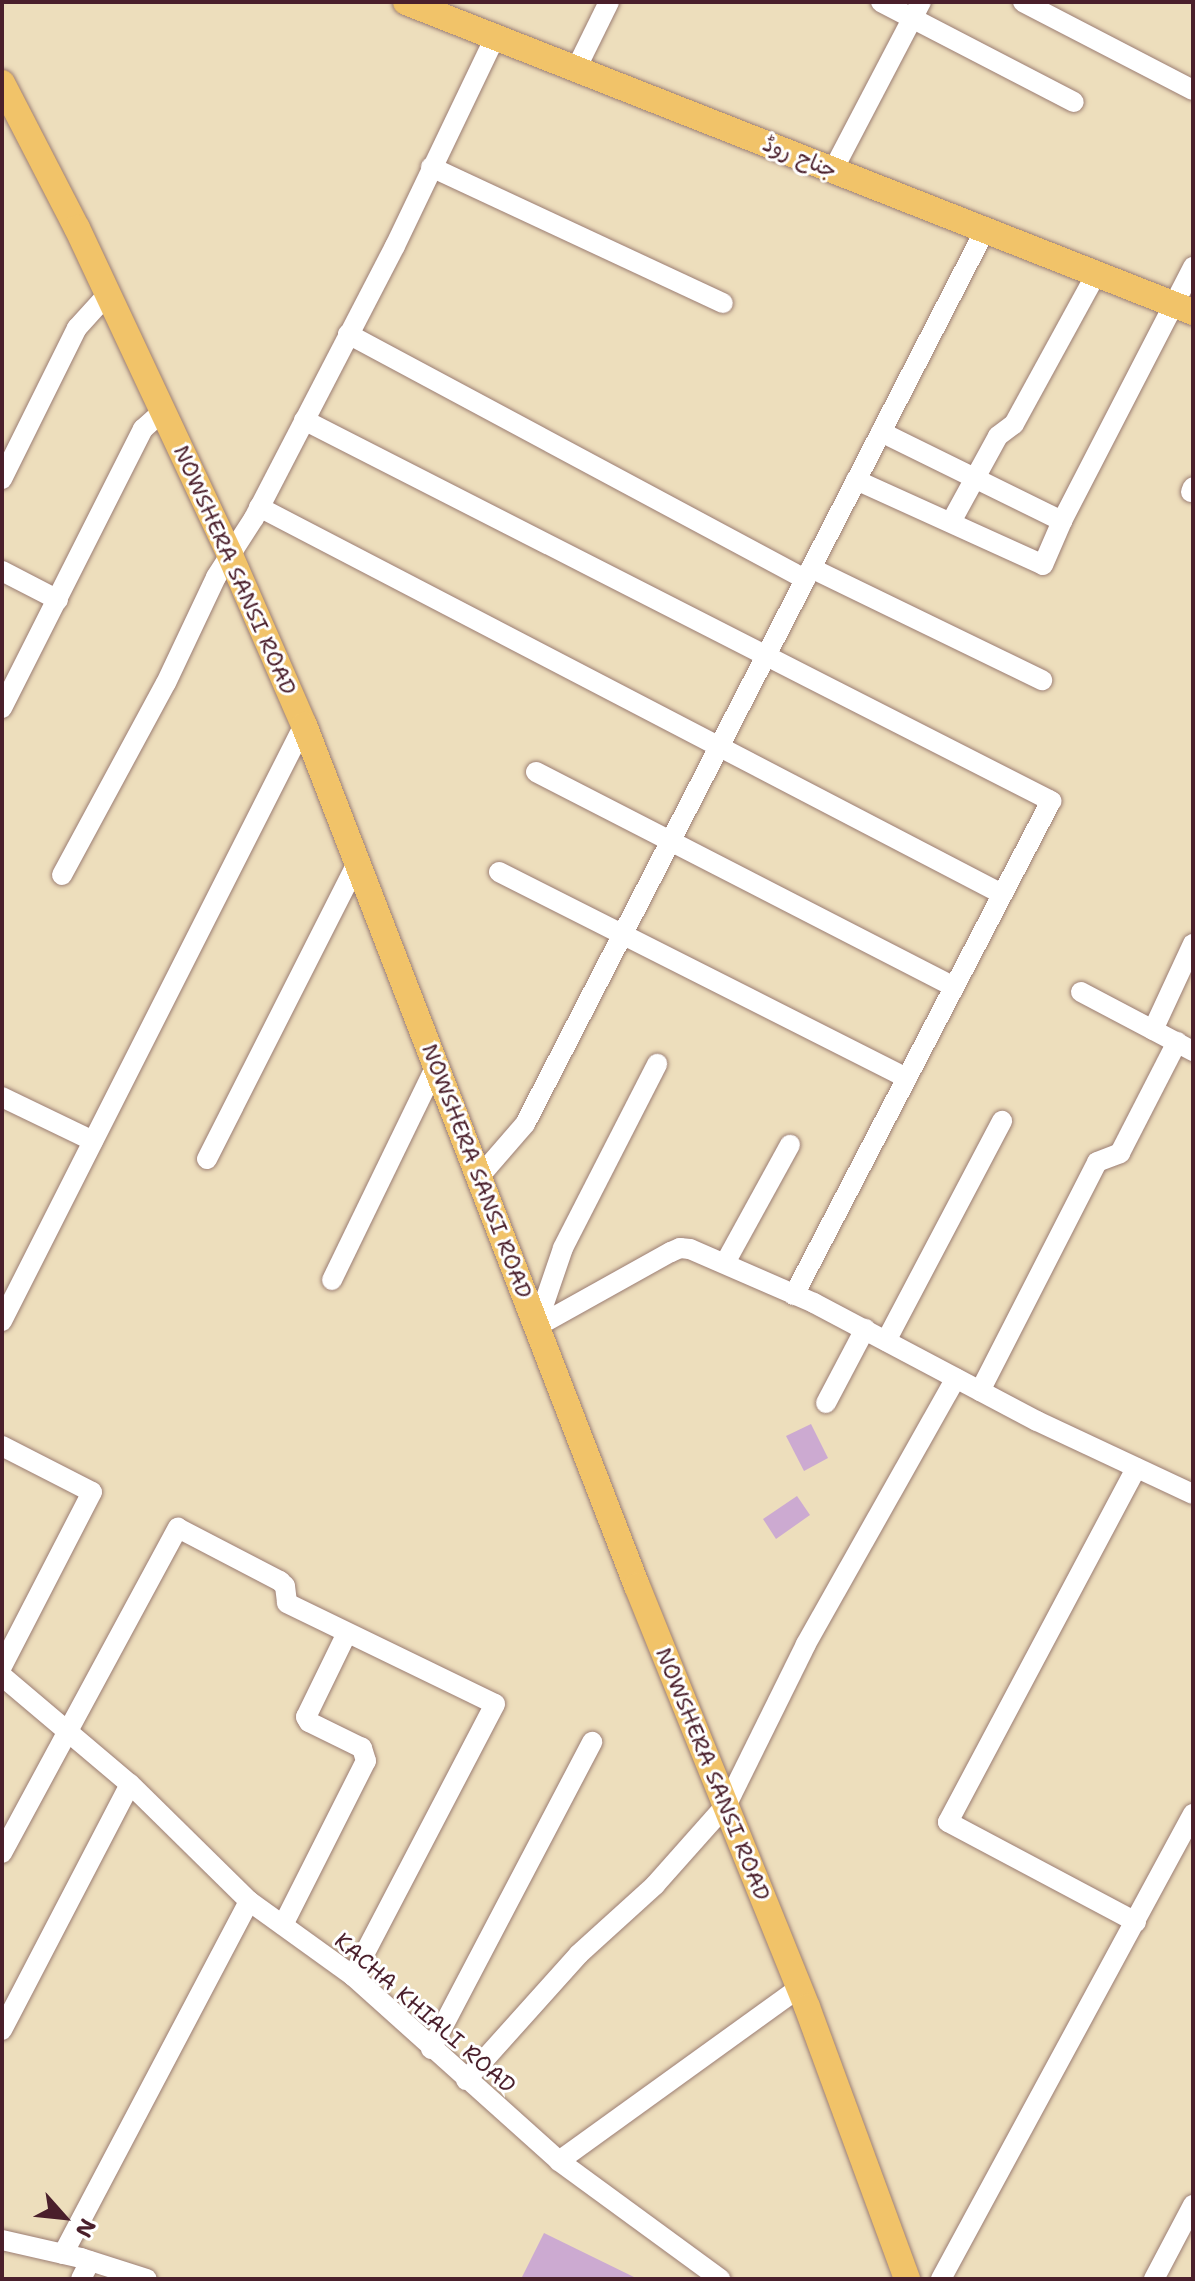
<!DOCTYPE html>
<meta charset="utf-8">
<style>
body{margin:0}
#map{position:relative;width:1195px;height:2281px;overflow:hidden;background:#eddebc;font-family:"Shantell Sans","Playpen Sans Arabic",sans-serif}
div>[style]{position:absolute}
.building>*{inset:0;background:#ccaad1}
.roads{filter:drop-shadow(0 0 2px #9c7e74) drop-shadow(0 0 2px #9c7e74)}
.minor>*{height:20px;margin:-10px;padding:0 10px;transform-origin:10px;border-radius:10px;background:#fff}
.major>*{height:26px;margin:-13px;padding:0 13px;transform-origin:13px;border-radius:13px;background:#f1c369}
span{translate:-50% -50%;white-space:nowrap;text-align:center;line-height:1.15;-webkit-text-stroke:6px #fff;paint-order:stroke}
.street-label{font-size:22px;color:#4a1f2b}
.frame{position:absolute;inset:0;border:4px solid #4a1f2b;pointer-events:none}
.north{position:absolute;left:24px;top:2177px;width:80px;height:80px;-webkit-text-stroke:6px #fff;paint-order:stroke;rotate:117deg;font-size:22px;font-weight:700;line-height:32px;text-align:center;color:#4a1f2b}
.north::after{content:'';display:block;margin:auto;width:28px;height:36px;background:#4a1f2b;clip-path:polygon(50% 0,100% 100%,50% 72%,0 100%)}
</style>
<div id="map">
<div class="building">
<div style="clip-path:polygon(811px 1424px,828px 1458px,804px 1471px,786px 1436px)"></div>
<div style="clip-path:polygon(797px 1496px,810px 1515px,776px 1539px,763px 1519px)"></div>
<div style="clip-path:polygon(544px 2233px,638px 2279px,521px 2279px)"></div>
</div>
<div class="roads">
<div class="minor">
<div style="left:881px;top:2px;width:217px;rotate:27.4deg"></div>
<div style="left:1023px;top:2px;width:191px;rotate:27.4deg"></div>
<div style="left:576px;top:69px;width:75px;rotate:-63.8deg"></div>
<div style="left:431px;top:167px;width:322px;rotate:25deg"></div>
<div style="left:833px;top:170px;width:190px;rotate:-62.4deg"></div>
<div style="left:348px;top:334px;width:519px;rotate:28.2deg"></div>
<div style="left:304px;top:420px;width:839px;rotate:27.02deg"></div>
<div style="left:1051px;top:801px;width:557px;rotate:117.49deg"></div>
<div style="left:881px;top:432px;width:202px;rotate:26.2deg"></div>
<div style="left:2px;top:479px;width:169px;rotate:-63.6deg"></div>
<div style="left:77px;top:328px;width:43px;rotate:-47.8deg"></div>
<div style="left:856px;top:480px;width:205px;rotate:24.4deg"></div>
<div style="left:1043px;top:565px;width:48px;rotate:-66.6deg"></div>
<div style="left:1062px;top:521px;width:286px;rotate:-62.7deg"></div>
<div style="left:1191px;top:492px;width:5px;rotate:-68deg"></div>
<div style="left:259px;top:507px;width:838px;rotate:27.51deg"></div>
<div style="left:951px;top:522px;width:98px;rotate:-61.3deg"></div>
<div style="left:998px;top:436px;width:20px;rotate:-37deg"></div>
<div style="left:1014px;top:424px;width:171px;rotate:-61.3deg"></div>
<div style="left:811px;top:568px;width:257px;rotate:25.9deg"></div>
<div style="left:2px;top:571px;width:63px;rotate:27.4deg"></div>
<div style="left:2px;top:708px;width:313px;rotate:-63.2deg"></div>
<div style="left:143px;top:429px;width:27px;rotate:-42deg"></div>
<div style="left:536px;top:772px;width:470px;rotate:27.2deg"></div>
<div style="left:499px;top:872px;width:457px;rotate:26.8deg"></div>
<div style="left:62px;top:875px;width:218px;rotate:-61.6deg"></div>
<div style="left:166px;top:683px;width:117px;rotate:-64.7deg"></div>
<div style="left:216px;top:577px;width:70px;rotate:-57.2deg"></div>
<div style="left:254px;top:518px;width:306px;rotate:-62.6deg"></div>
<div style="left:395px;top:246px;width:232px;rotate:-64.4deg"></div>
<div style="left:1081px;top:992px;width:127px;rotate:27.8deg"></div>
<div style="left:1153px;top:1030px;width:95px;rotate:-65.1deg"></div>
<div style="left:2px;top:1097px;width:101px;rotate:25.8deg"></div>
<div style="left:207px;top:1159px;width:334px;rotate:-63.1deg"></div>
<div style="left:480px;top:1176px;width:69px;rotate:-49.1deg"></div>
<div style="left:525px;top:1124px;width:1005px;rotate:-62.77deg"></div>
<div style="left:725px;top:1263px;width:135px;rotate:-61.2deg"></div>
<div style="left:332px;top:1280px;width:240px;rotate:-64.1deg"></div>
<div style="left:2px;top:1321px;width:668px;rotate:-63.13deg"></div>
<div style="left:536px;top:1327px;width:154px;rotate:-29.1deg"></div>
<div style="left:671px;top:1252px;width:10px;rotate:-24deg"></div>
<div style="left:680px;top:1248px;width:10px;rotate:6deg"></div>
<div style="left:690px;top:1249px;width:135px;rotate:23.5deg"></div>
<div style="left:814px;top:1303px;width:252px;rotate:27.9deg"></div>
<div style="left:1037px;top:1421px;width:172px;rotate:25.1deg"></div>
<div style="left:536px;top:1327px;width:83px;rotate:-71.1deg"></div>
<div style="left:563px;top:1248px;width:207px;rotate:-62.9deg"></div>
<div style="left:886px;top:1341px;width:249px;rotate:-62.2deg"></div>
<div style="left:980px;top:1391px;width:257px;rotate:-62.9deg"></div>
<div style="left:1097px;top:1162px;width:25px;rotate:-21deg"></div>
<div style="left:1120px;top:1153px;width:125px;rotate:-62.8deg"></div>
<div style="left:826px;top:1403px;width:84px;rotate:-62.2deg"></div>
<div style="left:2px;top:1446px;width:101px;rotate:27.1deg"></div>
<div style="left:92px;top:1492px;width:196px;rotate:117.3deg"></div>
<div style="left:2px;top:1676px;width:167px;rotate:40.2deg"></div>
<div style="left:130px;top:1784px;width:167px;rotate:44.5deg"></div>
<div style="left:249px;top:1901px;width:128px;rotate:35.8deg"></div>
<div style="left:353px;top:1976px;width:277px;rotate:41.9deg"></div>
<div style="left:559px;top:2161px;width:200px;rotate:36.2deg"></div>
<div style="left:2px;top:1853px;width:370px;rotate:-61.6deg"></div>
<div style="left:178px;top:1528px;width:115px;rotate:27.5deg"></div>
<div style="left:280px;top:1581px;width:7px;rotate:45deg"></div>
<div style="left:285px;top:1586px;width:17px;rotate:83deg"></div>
<div style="left:287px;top:1603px;width:231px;rotate:25.9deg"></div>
<div style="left:495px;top:1704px;width:307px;rotate:117.6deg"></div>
<div style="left:1136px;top:1922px;width:213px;rotate:-152deg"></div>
<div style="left:948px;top:1822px;width:401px;rotate:-62deg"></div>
<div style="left:283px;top:1925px;width:184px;rotate:-63.2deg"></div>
<div style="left:366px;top:1761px;width:14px;rotate:-107deg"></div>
<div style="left:362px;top:1748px;width:59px;rotate:-153.9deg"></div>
<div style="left:309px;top:1722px;width:6px;rotate:-121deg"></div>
<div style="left:306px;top:1717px;width:93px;rotate:-64deg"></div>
<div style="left:2px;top:2030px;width:277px;rotate:-62.5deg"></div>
<div style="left:431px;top:2049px;width:347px;rotate:-62.3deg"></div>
<div style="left:466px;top:2080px;width:169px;rotate:-48.1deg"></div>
<div style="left:579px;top:1954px;width:103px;rotate:-42.2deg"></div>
<div style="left:655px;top:1885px;width:108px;rotate:-48.4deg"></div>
<div style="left:727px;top:1804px;width:178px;rotate:-63.7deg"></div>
<div style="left:806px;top:1644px;width:305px;rotate:-60.6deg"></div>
<div style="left:559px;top:2161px;width:296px;rotate:-35.8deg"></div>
<div style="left:2px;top:2240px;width:81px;rotate:12.8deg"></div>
<div style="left:81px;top:2258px;width:69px;rotate:17.7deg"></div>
<div style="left:63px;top:2254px;width:399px;rotate:-62.2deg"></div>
<div style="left:81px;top:2279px;width:20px;rotate:-63deg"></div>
<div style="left:941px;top:2279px;width:529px;rotate:-61.55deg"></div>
<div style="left:1154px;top:2279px;width:84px;rotate:-62.2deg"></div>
</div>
<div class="major">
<div style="left:406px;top:2px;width:846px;rotate:21.5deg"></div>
<div style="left:2px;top:83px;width:163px;rotate:62.7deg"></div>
<div style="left:77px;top:228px;width:361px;rotate:64.9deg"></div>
<div style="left:230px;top:555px;width:185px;rotate:66.5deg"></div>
<div style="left:304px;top:725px;width:923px;rotate:68.86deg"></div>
<div style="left:637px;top:1586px;width:454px;rotate:68deg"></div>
<div style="left:807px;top:2007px;width:290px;rotate:69.8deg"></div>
</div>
</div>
<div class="street-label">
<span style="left:800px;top:157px;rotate:22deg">جناح روڈ</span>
<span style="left:235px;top:570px;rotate:66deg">NOWSHERA SANSI ROAD</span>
<span style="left:477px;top:1171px;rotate:69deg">NOWSHERA SANSI ROAD</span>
<span style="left:713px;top:1774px;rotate:68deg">NOWSHERA SANSI ROAD</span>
<span style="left:425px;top:2013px;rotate:41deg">KACHA KHIALI ROAD</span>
</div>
<div class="frame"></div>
<div class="north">N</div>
</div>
